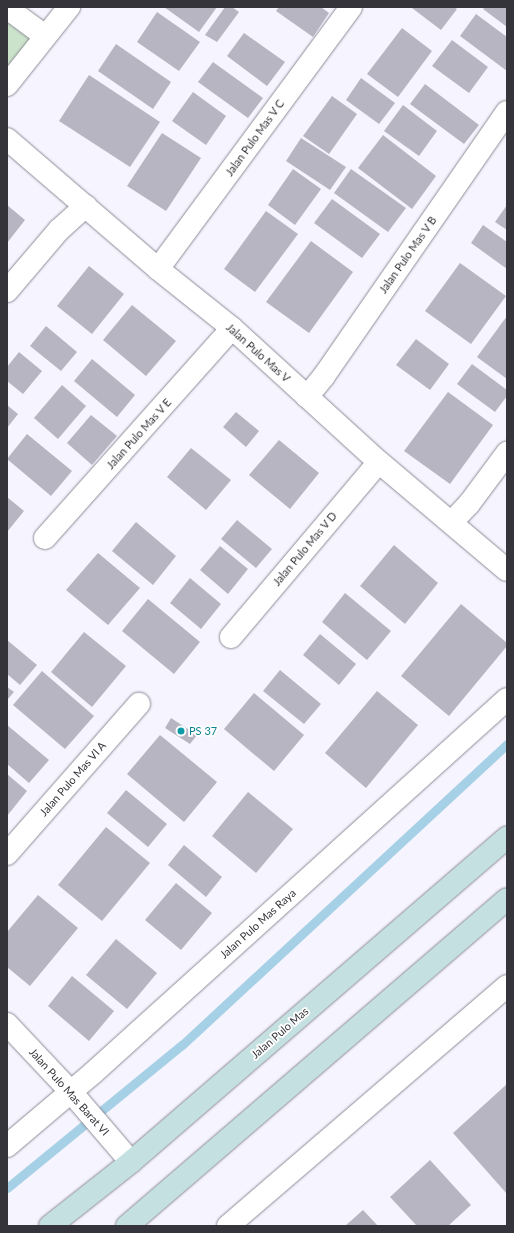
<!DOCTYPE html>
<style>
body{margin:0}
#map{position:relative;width:514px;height:1233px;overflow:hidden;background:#f6f4fe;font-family:Lato,sans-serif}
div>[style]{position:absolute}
.green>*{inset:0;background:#cbe3ca}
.stream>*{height:9px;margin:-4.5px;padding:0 4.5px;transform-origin:4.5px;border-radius:4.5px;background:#a5d0e5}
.building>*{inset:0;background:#b7b5c2}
.roads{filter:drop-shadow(0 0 1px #8d8b97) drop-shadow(0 0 1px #8d8b97)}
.street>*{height:22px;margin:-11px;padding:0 11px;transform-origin:11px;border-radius:11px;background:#fff}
.secondary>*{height:22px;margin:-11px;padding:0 11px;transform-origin:11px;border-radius:11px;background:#c4e0e1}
.dots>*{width:11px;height:11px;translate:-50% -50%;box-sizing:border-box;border:2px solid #fff;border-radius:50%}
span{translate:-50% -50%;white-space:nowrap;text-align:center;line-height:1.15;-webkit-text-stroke:3.5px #fff;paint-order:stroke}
.street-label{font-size:11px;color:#35343a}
.culture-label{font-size:11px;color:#0d838f}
.left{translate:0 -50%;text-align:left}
.frame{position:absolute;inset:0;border:8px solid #35343a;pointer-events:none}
</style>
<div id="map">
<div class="green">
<div style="clip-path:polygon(7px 15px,37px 37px,7px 77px)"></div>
</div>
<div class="stream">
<div style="left:7px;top:1188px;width:226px;rotate:-39.3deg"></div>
<div style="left:182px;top:1045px;width:443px;rotate:-42.8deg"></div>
</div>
<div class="building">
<div style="clip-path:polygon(164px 7px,217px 7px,199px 32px)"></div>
<div style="clip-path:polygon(225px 7px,232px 7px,239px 12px,217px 42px,205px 35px)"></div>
<div style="clip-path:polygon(279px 7px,321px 7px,329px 13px,313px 37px,276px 11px)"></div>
<div style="clip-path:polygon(413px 7px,454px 7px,457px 9px,441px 30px,412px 8px)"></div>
<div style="clip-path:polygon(485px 7px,507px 7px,507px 27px,483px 9px)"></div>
<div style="clip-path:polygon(157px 12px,200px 42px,179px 71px,137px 42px)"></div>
<div style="clip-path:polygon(476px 14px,507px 37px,507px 71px,460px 36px)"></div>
<div style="clip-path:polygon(402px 28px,432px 51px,398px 97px,367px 74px)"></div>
<div style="clip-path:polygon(244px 33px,285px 62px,267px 86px,227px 56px)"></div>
<div style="clip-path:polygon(452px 40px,488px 67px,469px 93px,432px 66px)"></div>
<div style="clip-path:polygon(116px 44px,171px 82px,153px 109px,98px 71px)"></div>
<div style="clip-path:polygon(213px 62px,263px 98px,248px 118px,198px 82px)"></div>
<div style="clip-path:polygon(89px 75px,160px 122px,130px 167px,59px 121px)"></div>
<div style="clip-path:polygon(361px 78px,395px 103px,379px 124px,346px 100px)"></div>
<div style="clip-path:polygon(425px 84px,479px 125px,464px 144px,410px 104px)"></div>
<div style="clip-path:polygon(193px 92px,226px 116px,206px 145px,172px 121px)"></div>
<div style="clip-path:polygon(332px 96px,357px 114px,329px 154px,303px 136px)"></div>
<div style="clip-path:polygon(403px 105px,437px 131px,419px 156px,384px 131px)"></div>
<div style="clip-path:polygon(162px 133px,201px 158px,166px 211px,127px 186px)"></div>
<div style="clip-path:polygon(383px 135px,436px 176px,412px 209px,358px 168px)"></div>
<div style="clip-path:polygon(301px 138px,346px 167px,330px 190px,286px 161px)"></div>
<div style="clip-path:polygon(293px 169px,321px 189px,295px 225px,268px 205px)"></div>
<div style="clip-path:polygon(351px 169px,406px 208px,388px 232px,334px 193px)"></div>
<div style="clip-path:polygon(332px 199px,380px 234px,362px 258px,314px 223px)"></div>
<div style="clip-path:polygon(7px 205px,25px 220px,7px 243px)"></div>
<div style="clip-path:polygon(507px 205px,507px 230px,495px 222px)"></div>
<div style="clip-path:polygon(266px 211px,298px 234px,255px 292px,224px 269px)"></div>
<div style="clip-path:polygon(483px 225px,507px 242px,507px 269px,471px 243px)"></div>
<div style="clip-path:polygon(311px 241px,353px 272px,309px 333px,266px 302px)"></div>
<div style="clip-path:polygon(460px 263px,506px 296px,471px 344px,425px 311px)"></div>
<div style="clip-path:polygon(89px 266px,124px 294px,92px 334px,57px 306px)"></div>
<div style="clip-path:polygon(132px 305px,176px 341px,146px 376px,103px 340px)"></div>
<div style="clip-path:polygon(507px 316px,507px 379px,477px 357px)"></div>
<div style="clip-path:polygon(46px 326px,77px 352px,61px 371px,30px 346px)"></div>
<div style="clip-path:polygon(416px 339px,449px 364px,430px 390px,396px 365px)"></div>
<div style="clip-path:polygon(19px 352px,42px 371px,23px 394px,7px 381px,7px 367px)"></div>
<div style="clip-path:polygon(92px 359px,135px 395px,117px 417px,74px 381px)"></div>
<div style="clip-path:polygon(472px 364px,507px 390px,507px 396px,495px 412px,457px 384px)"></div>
<div style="clip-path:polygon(62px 385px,86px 406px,58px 439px,34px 418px)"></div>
<div style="clip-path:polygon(448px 392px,493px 425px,450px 484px,404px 451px)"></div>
<div style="clip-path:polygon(7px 405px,18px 414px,7px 428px)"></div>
<div style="clip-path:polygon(236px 412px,259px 431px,246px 447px,223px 427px)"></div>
<div style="clip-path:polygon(91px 415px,117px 436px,92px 465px,67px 443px)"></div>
<div style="clip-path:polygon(27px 434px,72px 471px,51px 496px,7px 459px)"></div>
<div style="clip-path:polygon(279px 440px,319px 473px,290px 509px,249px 475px)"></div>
<div style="clip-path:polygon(191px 448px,231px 480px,206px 510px,167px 477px)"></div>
<div style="clip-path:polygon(7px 497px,24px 511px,7px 532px)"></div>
<div style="clip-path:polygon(237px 520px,272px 549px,256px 568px,221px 539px)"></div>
<div style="clip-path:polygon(136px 522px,176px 556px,153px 585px,112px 551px)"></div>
<div style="clip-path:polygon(394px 545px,438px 583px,405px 624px,360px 586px)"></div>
<div style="clip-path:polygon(220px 546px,248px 569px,228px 594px,200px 570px)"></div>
<div style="clip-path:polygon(98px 553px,140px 588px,108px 625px,66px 590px)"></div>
<div style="clip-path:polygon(190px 578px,221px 604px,201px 629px,170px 603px)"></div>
<div style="clip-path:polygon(345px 593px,391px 631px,367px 660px,322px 622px)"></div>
<div style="clip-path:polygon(148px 599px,200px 642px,174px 674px,122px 631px)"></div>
<div style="clip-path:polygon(461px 604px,507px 643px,507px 646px,449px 716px,401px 676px)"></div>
<div style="clip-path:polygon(84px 632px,126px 666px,92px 707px,51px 672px)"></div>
<div style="clip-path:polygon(320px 634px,356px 664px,339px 685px,303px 655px)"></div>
<div style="clip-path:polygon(7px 640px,37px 665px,20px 685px,7px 674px)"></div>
<div style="clip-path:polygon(280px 670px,321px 704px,304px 724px,263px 691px)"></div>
<div style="clip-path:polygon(42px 671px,94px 716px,65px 749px,13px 705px)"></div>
<div style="clip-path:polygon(7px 687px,14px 692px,7px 700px)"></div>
<div style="clip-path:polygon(377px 691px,418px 725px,366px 788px,325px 753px)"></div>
<div style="clip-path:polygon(254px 693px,304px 735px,274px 771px,224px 729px)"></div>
<div style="clip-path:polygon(171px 718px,197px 735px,190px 744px,165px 728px)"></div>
<div style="clip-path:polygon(7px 725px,49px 760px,29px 783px,7px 764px)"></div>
<div style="clip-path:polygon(160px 735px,217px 782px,184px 822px,127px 774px)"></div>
<div style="clip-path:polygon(7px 774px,27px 791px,7px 816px)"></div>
<div style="clip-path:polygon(126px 790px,167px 824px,148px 847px,107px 813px)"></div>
<div style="clip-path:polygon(248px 792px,293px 829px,256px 873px,212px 836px)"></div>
<div style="clip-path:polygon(106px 827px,150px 863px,102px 921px,58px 885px)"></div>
<div style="clip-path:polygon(184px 845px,222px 877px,206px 897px,168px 865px)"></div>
<div style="clip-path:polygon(176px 883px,212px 913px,181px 950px,145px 920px)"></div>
<div style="clip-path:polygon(38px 895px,78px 928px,30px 986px,7px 967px,7px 932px)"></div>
<div style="clip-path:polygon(116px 939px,157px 973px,127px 1009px,86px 975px)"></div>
<div style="clip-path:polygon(72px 976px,114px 1011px,89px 1041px,48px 1006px)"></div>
<div style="clip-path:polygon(507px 1084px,507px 1194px,453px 1133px)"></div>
<div style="clip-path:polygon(430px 1160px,471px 1205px,448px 1226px,417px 1226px,390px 1197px)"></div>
<div style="clip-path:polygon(363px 1210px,378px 1226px,345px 1226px)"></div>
</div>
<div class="roads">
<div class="street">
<div style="left:7px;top:8px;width:47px;rotate:36.4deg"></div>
<div style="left:7px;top:85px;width:100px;rotate:-51.5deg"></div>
<div style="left:7px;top:139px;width:199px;rotate:40.7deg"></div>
<div style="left:158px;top:269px;width:95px;rotate:38.6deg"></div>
<div style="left:232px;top:328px;width:199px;rotate:42.4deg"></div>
<div style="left:379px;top:462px;width:167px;rotate:40.2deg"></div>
<div style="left:158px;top:269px;width:325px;rotate:-53.6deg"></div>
<div style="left:7px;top:291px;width:80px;rotate:-49.6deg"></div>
<div style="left:59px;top:230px;width:36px;rotate:-42deg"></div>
<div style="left:307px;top:397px;width:27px;rotate:-51deg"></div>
<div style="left:324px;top:376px;width:321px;rotate:-55.3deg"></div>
<div style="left:452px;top:522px;width:25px;rotate:-47deg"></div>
<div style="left:469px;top:504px;width:64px;rotate:-53.3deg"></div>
<div style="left:45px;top:538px;width:281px;rotate:-48.3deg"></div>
<div style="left:231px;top:637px;width:229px;rotate:-49.8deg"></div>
<div style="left:7px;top:854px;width:200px;rotate:-48.7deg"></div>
<div style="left:7px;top:1024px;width:93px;rotate:46.7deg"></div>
<div style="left:71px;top:1092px;width:92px;rotate:49.4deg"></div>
<div style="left:7px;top:1146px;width:113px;rotate:-40.3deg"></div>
<div style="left:93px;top:1073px;width:558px;rotate:-42.09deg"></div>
<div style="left:228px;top:1226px;width:368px;rotate:-40.7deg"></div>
</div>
<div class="secondary">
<div style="left:50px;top:1226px;width:103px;rotate:-38.3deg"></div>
<div style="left:131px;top:1162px;width:497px;rotate:-40.8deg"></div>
<div style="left:127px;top:1226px;width:501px;rotate:-40.71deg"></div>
</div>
</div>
<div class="dots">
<div style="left:181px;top:731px;background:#0f9aa8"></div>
</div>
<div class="street-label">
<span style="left:255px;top:138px;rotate:-54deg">Jalan Pulo Mas V C</span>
<span style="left:408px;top:255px;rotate:-55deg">Jalan Pulo Mas V B</span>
<span style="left:258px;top:353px;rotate:42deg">Jalan Pulo Mas V</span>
<span style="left:139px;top:434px;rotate:-48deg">Jalan Pulo Mas V E</span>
<span style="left:305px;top:549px;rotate:-50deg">Jalan Pulo Mas V D</span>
<span style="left:73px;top:779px;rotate:-49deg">Jalan Pulo Mas VI A</span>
<span style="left:258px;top:924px;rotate:-42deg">Jalan Pulo Mas Raya</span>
<span style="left:280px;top:1033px;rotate:-41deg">Jalan Pulo Mas</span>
<span style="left:69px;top:1092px;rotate:48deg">Jalan Pulo Mas Barat VI</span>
</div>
<div class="culture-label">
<span class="left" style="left:189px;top:731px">PS 37</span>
</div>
<div class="frame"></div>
</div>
